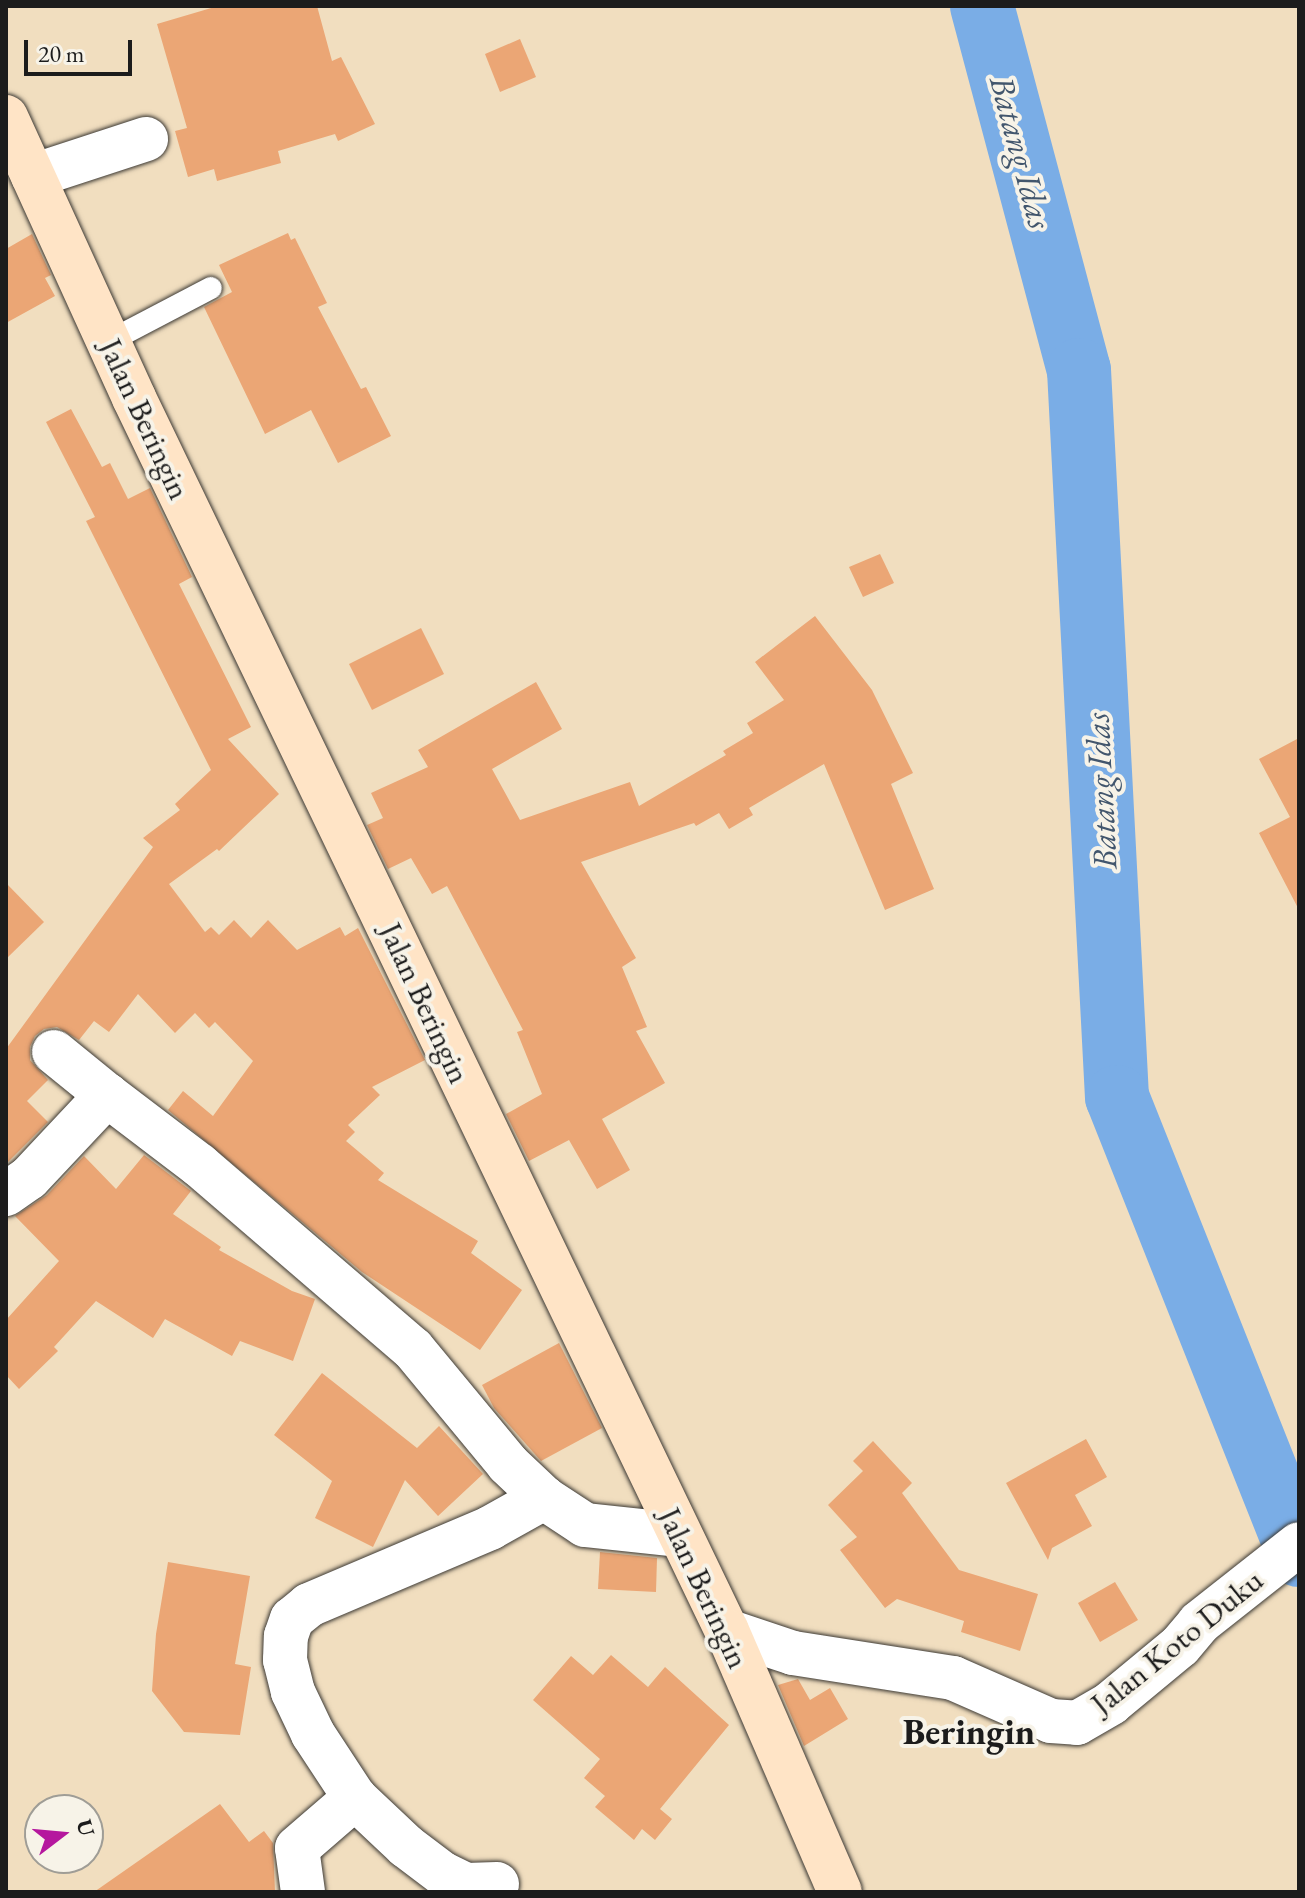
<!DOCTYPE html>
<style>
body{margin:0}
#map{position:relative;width:1305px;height:1898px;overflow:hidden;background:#f1debf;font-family:"EB Garamond",serif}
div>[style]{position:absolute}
.river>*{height:64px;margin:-32px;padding:0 32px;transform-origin:32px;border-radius:32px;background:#7aade6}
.building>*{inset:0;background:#eba675}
.roads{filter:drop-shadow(0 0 2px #3c3934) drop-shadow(0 0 2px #3c3934)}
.lane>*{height:22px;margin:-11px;padding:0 11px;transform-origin:11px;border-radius:11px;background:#fff}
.street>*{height:44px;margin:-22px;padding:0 22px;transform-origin:22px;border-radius:22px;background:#fff}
.secondary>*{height:44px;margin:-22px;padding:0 22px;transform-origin:22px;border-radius:22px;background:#ffe4c6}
span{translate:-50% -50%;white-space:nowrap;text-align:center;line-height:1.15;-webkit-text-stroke:8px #f7f3e8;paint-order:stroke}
.street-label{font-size:32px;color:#1c1c1c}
.water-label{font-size:34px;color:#42566d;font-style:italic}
.quarter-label{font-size:36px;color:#1c1c1c;font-weight:700}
.frame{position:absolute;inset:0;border:8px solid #1c1c1c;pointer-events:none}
.north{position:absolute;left:24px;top:1794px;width:80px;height:80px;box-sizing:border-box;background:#f7f3e8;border:2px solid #9f9d96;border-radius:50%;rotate:74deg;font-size:22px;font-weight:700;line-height:32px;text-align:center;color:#1c1c1c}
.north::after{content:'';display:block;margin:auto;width:28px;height:36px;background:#b5179e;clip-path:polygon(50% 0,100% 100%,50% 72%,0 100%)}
.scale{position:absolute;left:24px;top:40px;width:108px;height:36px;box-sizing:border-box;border:4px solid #1c1c1c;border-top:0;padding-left:10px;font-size:24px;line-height:28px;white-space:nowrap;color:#1c1c1c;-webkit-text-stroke:6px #f7f3e8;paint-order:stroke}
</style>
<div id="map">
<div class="river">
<div style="left:982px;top:6px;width:377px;rotate:75.1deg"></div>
<div style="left:1079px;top:370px;width:728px;rotate:87.01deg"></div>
<div style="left:1117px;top:1097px;width:493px;rotate:68.3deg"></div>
</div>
<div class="building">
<div style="clip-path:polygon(218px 6px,317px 6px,332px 61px,341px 57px,375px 124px,338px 141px,335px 134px,278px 151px,281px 163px,217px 181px,214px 169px,188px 177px,175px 131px,187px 128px,157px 24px)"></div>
<div style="clip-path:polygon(520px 39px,536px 77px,500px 92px,485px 54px)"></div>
<div style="clip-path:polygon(288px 233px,291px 240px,295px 238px,327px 303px,318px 307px,361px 389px,366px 387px,391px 436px,338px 463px,311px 410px,265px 434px,204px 307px,232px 292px,219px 265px)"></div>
<div style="clip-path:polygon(32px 234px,51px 275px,45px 278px,55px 296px,6px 323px,6px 249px)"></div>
<div style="clip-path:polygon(71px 409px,102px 467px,110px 463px,128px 499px,150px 488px,192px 577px,179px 584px,251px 727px,228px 739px,279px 794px,219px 851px,217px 849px,169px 884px,205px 932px,211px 927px,219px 935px,234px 920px,251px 938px,268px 920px,297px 950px,340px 927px,345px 936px,358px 928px,425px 1060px,372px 1087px,380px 1095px,348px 1125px,355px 1132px,346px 1141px,384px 1173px,378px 1180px,478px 1241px,471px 1253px,522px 1290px,480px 1350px,362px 1272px,168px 1110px,183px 1091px,213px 1116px,253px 1061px,215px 1022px,209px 1028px,195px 1013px,175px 1033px,138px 994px,109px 1032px,94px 1021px,79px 1040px,57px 1027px,44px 1029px,35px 1036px,30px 1047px,30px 1060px,48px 1080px,27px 1101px,48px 1122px,6px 1164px,6px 1049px,153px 847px,143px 838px,180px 810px,175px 804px,211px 770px,86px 521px,95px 517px,46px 422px)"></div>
<div style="clip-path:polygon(880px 554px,894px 583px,863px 597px,849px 567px)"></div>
<div style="clip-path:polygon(815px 616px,872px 690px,913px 773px,891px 784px,934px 889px,885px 910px,824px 764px,749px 808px,753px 815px,729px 829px,719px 813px,696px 826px,694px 823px,581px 862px,636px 958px,622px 967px,647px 1027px,636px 1031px,665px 1083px,602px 1119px,630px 1170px,597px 1189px,569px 1140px,529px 1161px,506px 1114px,542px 1094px,517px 1032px,523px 1030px,447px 886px,432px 894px,411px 858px,388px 869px,367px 825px,383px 818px,371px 793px,428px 767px,418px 750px,536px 682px,562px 729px,492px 769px,520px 820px,630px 782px,639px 806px,726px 755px,723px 751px,753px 733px,747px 723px,784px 700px,755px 662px)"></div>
<div style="clip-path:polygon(421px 628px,444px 674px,372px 710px,349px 664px)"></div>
<div style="clip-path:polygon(1299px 738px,1299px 910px,1259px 833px,1290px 817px,1259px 759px)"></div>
<div style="clip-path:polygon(6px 883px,44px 922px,6px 959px)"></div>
<div style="clip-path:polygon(144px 1155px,191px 1191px,173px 1214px,221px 1247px,219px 1250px,292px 1291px,315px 1299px,293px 1361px,240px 1341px,232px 1356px,165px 1319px,153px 1338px,96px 1301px,54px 1347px,58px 1351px,19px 1389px,6px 1375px,6px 1320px,59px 1261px,15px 1216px,47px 1195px,84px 1156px,116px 1189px)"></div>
<div style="clip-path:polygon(559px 1343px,602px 1428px,541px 1461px,494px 1408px,482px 1385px)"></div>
<div style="clip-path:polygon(322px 1373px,417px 1448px,439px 1426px,483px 1474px,438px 1516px,405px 1480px,373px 1547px,315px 1518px,332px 1481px,274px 1435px)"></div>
<div style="clip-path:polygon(1086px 1439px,1107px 1477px,1075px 1495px,1092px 1526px,1052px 1548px,1048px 1560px,1006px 1483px)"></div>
<div style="clip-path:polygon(873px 1441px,912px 1483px,902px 1493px,959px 1570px,1038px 1594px,1020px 1651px,961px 1632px,964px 1621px,897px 1599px,885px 1608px,840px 1550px,857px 1537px,828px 1505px,863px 1471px,853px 1461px)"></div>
<div style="clip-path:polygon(600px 1552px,657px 1558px,656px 1592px,598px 1589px)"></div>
<div style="clip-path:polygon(168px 1562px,250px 1576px,235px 1664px,251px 1667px,240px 1735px,184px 1732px,152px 1691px,156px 1634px)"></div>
<div style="clip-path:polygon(1115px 1582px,1138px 1620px,1100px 1642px,1078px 1603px)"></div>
<div style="clip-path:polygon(611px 1655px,648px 1687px,665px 1667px,729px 1725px,660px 1809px,672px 1819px,655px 1840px,642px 1829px,634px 1840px,595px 1807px,605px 1796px,584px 1778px,600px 1759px,533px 1700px,571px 1656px,593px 1675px)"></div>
<div style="clip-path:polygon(798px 1679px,810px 1700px,830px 1688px,848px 1719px,804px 1746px,778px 1685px)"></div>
<div style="clip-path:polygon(220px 1804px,249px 1842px,264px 1831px,273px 1843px,275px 1892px,94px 1892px)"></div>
</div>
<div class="roads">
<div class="lane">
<div style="left:108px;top:342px;width:116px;rotate:-27.7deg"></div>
</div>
<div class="street">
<div style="left:33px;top:176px;width:119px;rotate:-18.1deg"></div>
<div style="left:54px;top:1052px;width:68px;rotate:39.1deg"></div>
<div style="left:6px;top:1194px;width:28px;rotate:-35deg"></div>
<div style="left:29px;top:1178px;width:114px;rotate:-46.8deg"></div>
<div style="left:107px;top:1095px;width:116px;rotate:37.3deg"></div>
<div style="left:199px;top:1165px;width:282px;rotate:40.7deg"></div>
<div style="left:413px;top:1349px;width:149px;rotate:50.4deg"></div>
<div style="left:508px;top:1464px;width:50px;rotate:43.4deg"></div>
<div style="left:544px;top:1498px;width:49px;rotate:33.4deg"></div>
<div style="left:585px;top:1525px;width:95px;rotate:6.1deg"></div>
<div style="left:727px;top:1631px;width:70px;rotate:18.4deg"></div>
<div style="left:793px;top:1653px;width:162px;rotate:8.9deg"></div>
<div style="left:953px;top:1678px;width:107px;rotate:23.7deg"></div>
<div style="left:1051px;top:1721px;width:26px;rotate:4deg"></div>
<div style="left:1077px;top:1723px;width:39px;rotate:-30deg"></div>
<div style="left:1111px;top:1703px;width:89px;rotate:-39.6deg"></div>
<div style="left:1180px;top:1646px;width:30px;rotate:-50deg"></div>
<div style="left:1199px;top:1623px;width:127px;rotate:-38.3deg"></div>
<div style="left:497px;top:1884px;width:31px;rotate:178deg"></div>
<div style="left:466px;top:1885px;width:25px;rotate:-154deg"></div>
<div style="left:443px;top:1874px;width:46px;rotate:-142.9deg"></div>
<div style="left:406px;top:1846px;width:70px;rotate:-136.7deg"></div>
<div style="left:355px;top:1798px;width:77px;rotate:-123.3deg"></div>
<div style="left:313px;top:1734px;width:47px;rotate:-115.5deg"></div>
<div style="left:293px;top:1692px;width:33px;rotate:-104deg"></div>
<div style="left:285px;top:1660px;width:24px;rotate:-88deg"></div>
<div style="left:286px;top:1636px;width:18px;rotate:-71deg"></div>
<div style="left:292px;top:1619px;width:22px;rotate:-39deg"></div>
<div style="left:309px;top:1605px;width:197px;rotate:-23deg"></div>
<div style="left:490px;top:1528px;width:62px;rotate:-29.1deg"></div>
<div style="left:303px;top:1892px;width:44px;rotate:-97.8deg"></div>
<div style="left:297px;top:1848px;width:77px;rotate:-40.8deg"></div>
</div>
<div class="secondary">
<div style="left:6px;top:117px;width:309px;rotate:65.5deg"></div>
<div style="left:134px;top:398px;width:1368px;rotate:64.32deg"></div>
<div style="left:727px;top:1631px;width:284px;rotate:66.6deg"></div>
</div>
</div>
<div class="street-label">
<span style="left:145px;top:419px;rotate:65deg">Jalan Beringin</span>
<span style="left:425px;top:1003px;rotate:65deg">Jalan Beringin</span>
<span style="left:704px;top:1588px;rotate:65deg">Jalan Beringin</span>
<span style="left:1177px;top:1642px;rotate:-39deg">Jalan Koto Duku</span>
</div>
<div class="water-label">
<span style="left:1021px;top:152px;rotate:75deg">Batang Idas</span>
<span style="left:1101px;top:791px;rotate:-93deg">Batang Idas</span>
</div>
<div class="quarter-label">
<span style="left:969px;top:1732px">Beringin</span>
</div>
<div class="frame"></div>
<div class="north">U</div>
<div class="scale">20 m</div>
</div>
